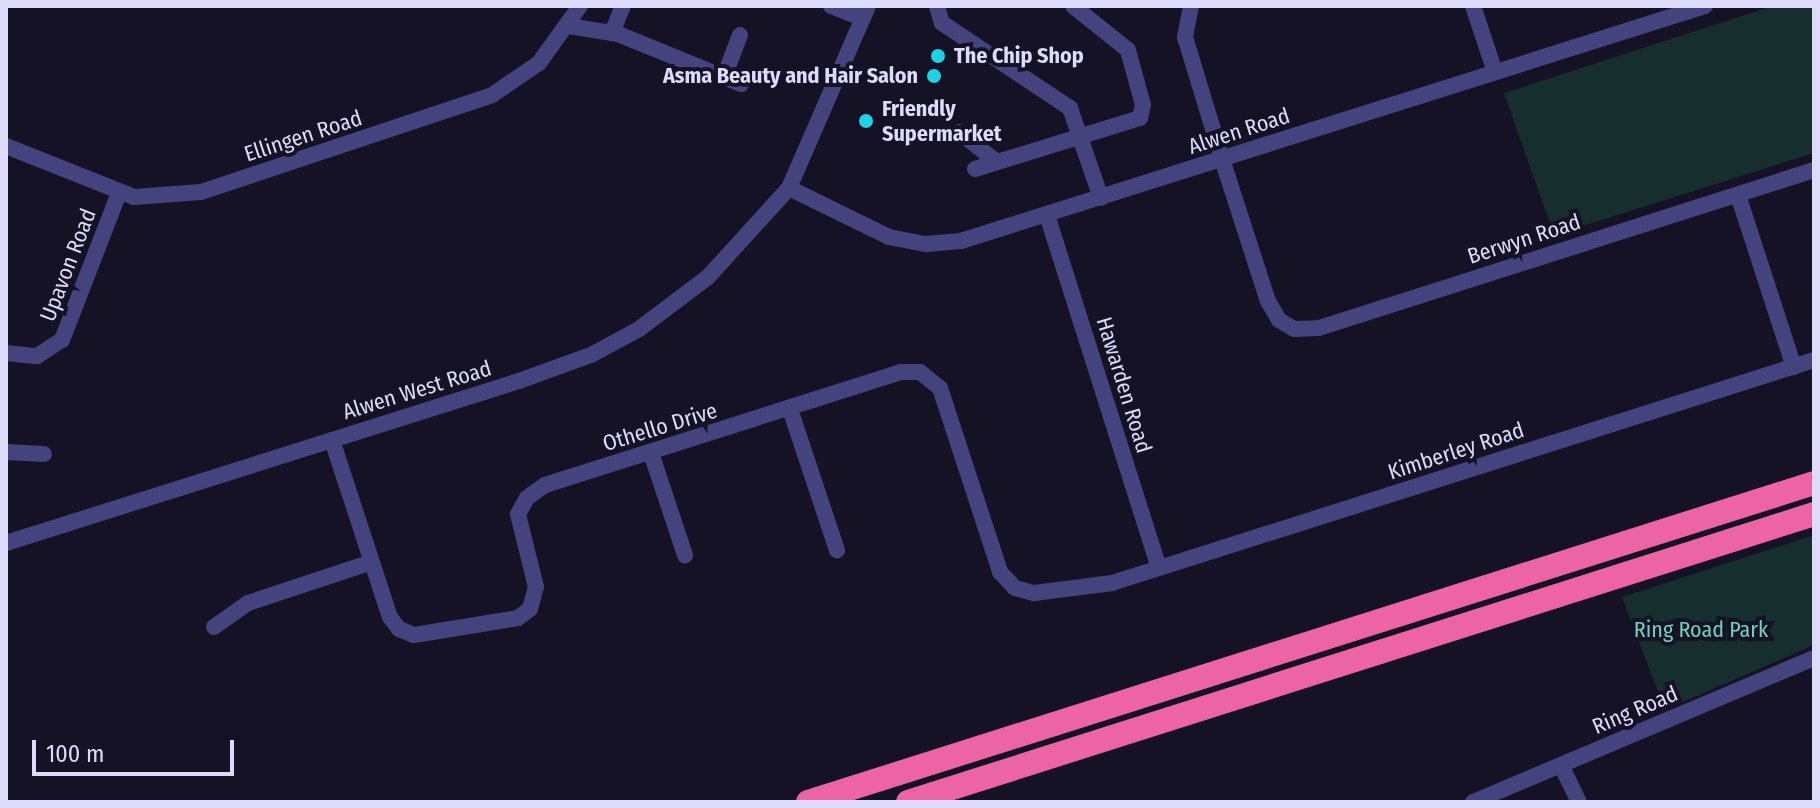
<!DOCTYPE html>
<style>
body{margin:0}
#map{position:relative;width:1820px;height:808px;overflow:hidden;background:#151225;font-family:"Fira Sans Condensed",sans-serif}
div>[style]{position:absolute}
.green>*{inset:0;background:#162e2d}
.minor>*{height:16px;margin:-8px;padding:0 8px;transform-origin:8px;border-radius:8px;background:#45437e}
.highway>*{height:24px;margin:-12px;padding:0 12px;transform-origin:12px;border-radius:12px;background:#ec64a6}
.dots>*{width:22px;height:22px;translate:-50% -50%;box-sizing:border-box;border:4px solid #151225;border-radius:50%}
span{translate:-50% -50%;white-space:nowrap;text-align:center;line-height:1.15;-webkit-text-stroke:8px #151225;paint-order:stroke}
.poi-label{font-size:22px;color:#dedbfa;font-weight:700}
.left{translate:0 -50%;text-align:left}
.right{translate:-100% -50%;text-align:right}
.street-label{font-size:22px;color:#dedbfa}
.park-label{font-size:22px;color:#6fd2b9}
.frame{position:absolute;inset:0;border:8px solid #dedbfa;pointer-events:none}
.scale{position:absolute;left:32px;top:740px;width:202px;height:36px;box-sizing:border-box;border:4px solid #dedbfa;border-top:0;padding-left:10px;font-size:24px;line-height:28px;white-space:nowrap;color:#dedbfa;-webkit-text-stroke:6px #151225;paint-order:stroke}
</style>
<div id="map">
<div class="green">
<div style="clip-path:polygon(1773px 6px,1814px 6px,1814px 153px,1554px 235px,1504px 93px)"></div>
<div style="clip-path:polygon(1814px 535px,1814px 645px,1665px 710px,1622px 597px)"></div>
</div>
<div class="minor">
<div style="left:831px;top:6px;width:34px;rotate:21deg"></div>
<div style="left:937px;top:6px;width:18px;rotate:74deg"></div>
<div style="left:942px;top:23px;width:154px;rotate:33.6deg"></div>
<div style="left:1070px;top:108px;width:95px;rotate:71deg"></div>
<div style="left:1191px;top:6px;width:32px;rotate:101deg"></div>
<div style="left:1185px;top:37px;width:127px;rotate:73.1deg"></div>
<div style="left:1222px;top:159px;width:149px;rotate:72.1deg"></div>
<div style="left:1268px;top:301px;width:22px;rotate:60deg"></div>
<div style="left:1279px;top:320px;width:17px;rotate:31deg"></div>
<div style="left:1294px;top:329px;width:25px;rotate:-2deg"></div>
<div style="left:1319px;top:328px;width:520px;rotate:-17.7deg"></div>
<div style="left:1473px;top:6px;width:70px;rotate:71.6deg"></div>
<div style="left:569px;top:26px;width:50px;rotate:9.3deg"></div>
<div style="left:618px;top:34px;width:133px;rotate:22.1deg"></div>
<div style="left:612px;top:33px;width:29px;rotate:-68deg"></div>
<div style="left:724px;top:77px;width:45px;rotate:-69.1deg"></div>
<div style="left:959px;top:132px;width:48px;rotate:38.3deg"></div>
<div style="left:6px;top:146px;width:138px;rotate:21.7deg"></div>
<div style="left:134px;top:197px;width:67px;rotate:-4.3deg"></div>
<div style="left:201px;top:192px;width:307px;rotate:-18.4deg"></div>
<div style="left:492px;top:95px;width:57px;rotate:-34.2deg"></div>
<div style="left:539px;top:63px;width:70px;rotate:-54.3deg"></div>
<div style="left:975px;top:169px;width:173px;rotate:-17.2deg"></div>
<div style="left:1140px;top:118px;width:13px;rotate:-77deg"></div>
<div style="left:1143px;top:105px;width:57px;rotate:-105.3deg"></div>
<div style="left:1128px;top:50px;width:70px;rotate:-141.3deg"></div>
<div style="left:789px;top:188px;width:111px;rotate:26.1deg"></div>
<div style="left:889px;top:237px;width:38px;rotate:11deg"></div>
<div style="left:926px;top:244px;width:35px;rotate:-5deg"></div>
<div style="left:961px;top:241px;width:780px;rotate:-17.53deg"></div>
<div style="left:1738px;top:195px;width:181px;rotate:72deg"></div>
<div style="left:1047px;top:215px;width:370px;rotate:72.4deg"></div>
<div style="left:6px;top:353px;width:31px;rotate:6deg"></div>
<div style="left:37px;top:356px;width:30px;rotate:-33deg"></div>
<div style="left:62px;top:340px;width:158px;rotate:-68.8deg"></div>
<div style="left:790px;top:409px;width:149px;rotate:71.6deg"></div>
<div style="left:332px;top:440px;width:186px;rotate:71.9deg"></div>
<div style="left:390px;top:617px;width:15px;rotate:53deg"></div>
<div style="left:399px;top:629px;width:16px;rotate:22deg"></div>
<div style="left:414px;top:635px;width:105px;rotate:-9.3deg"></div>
<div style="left:518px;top:618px;width:15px;rotate:-37deg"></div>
<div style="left:530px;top:609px;width:23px;rotate:-75deg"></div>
<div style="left:536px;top:587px;width:75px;rotate:-103.9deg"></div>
<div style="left:518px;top:514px;width:18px;rotate:-61deg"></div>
<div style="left:527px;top:498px;width:22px;rotate:-36deg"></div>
<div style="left:545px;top:485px;width:374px;rotate:-17.6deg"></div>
<div style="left:901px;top:372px;width:19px"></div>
<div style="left:920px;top:372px;width:26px;rotate:39deg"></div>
<div style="left:940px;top:388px;width:194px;rotate:71.9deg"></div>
<div style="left:1000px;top:572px;width:22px;rotate:47deg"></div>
<div style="left:1015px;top:588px;width:20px;rotate:15deg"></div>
<div style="left:1034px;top:593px;width:79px;rotate:-7.3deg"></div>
<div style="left:1112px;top:583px;width:737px;rotate:-17.62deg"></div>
<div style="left:6px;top:452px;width:38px;rotate:3deg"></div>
<div style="left:651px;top:453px;width:108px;rotate:71.6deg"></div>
<div style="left:6px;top:543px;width:538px;rotate:-17.53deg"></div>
<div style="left:519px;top:381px;width:77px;rotate:-19.9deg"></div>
<div style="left:591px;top:355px;width:55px;rotate:-28.4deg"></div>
<div style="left:639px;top:329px;width:86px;rotate:-37deg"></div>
<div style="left:708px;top:277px;width:120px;rotate:-47.7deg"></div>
<div style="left:789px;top:188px;width:198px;rotate:-66.5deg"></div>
<div style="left:214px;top:627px;width:42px;rotate:-35.2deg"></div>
<div style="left:248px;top:603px;width:127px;rotate:-18.3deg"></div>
<div style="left:1561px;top:765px;width:41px;rotate:64.1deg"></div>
<div style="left:1473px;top:802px;width:370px;rotate:-22.9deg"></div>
</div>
<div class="highway">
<div style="left:808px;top:802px;width:1055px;rotate:-17.59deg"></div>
<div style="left:908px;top:802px;width:951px;rotate:-17.63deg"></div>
</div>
<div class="dots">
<div style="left:938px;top:56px;background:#1ed1e3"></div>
<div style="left:934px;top:76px;background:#1ed1e3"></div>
<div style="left:866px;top:121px;background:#1ed1e3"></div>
</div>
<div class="poi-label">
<span class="left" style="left:954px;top:56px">The Chip Shop</span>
<span class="right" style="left:918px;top:76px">Asma Beauty and Hair Salon</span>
<span class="left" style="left:882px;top:121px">Friendly<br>Supermarket</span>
</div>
<div class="street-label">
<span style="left:1239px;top:131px;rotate:-18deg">Alwen Road</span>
<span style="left:303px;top:136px;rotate:-18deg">Ellingen Road</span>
<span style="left:1524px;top:239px;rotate:-18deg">Berwyn Road</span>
<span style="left:68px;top:265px;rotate:-69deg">Upavon Road</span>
<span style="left:1124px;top:385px;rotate:73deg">Hawarden Road</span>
<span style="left:417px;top:390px;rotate:-17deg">Alwen West Road</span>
<span style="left:660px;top:427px;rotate:-17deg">Othello Drive</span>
<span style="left:1456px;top:451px;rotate:-18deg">Kimberley Road</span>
<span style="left:1635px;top:710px;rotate:-23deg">Ring Road</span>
</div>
<div class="park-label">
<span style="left:1701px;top:630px">Ring Road Park</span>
</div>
<div class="frame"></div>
<div class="scale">100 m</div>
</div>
